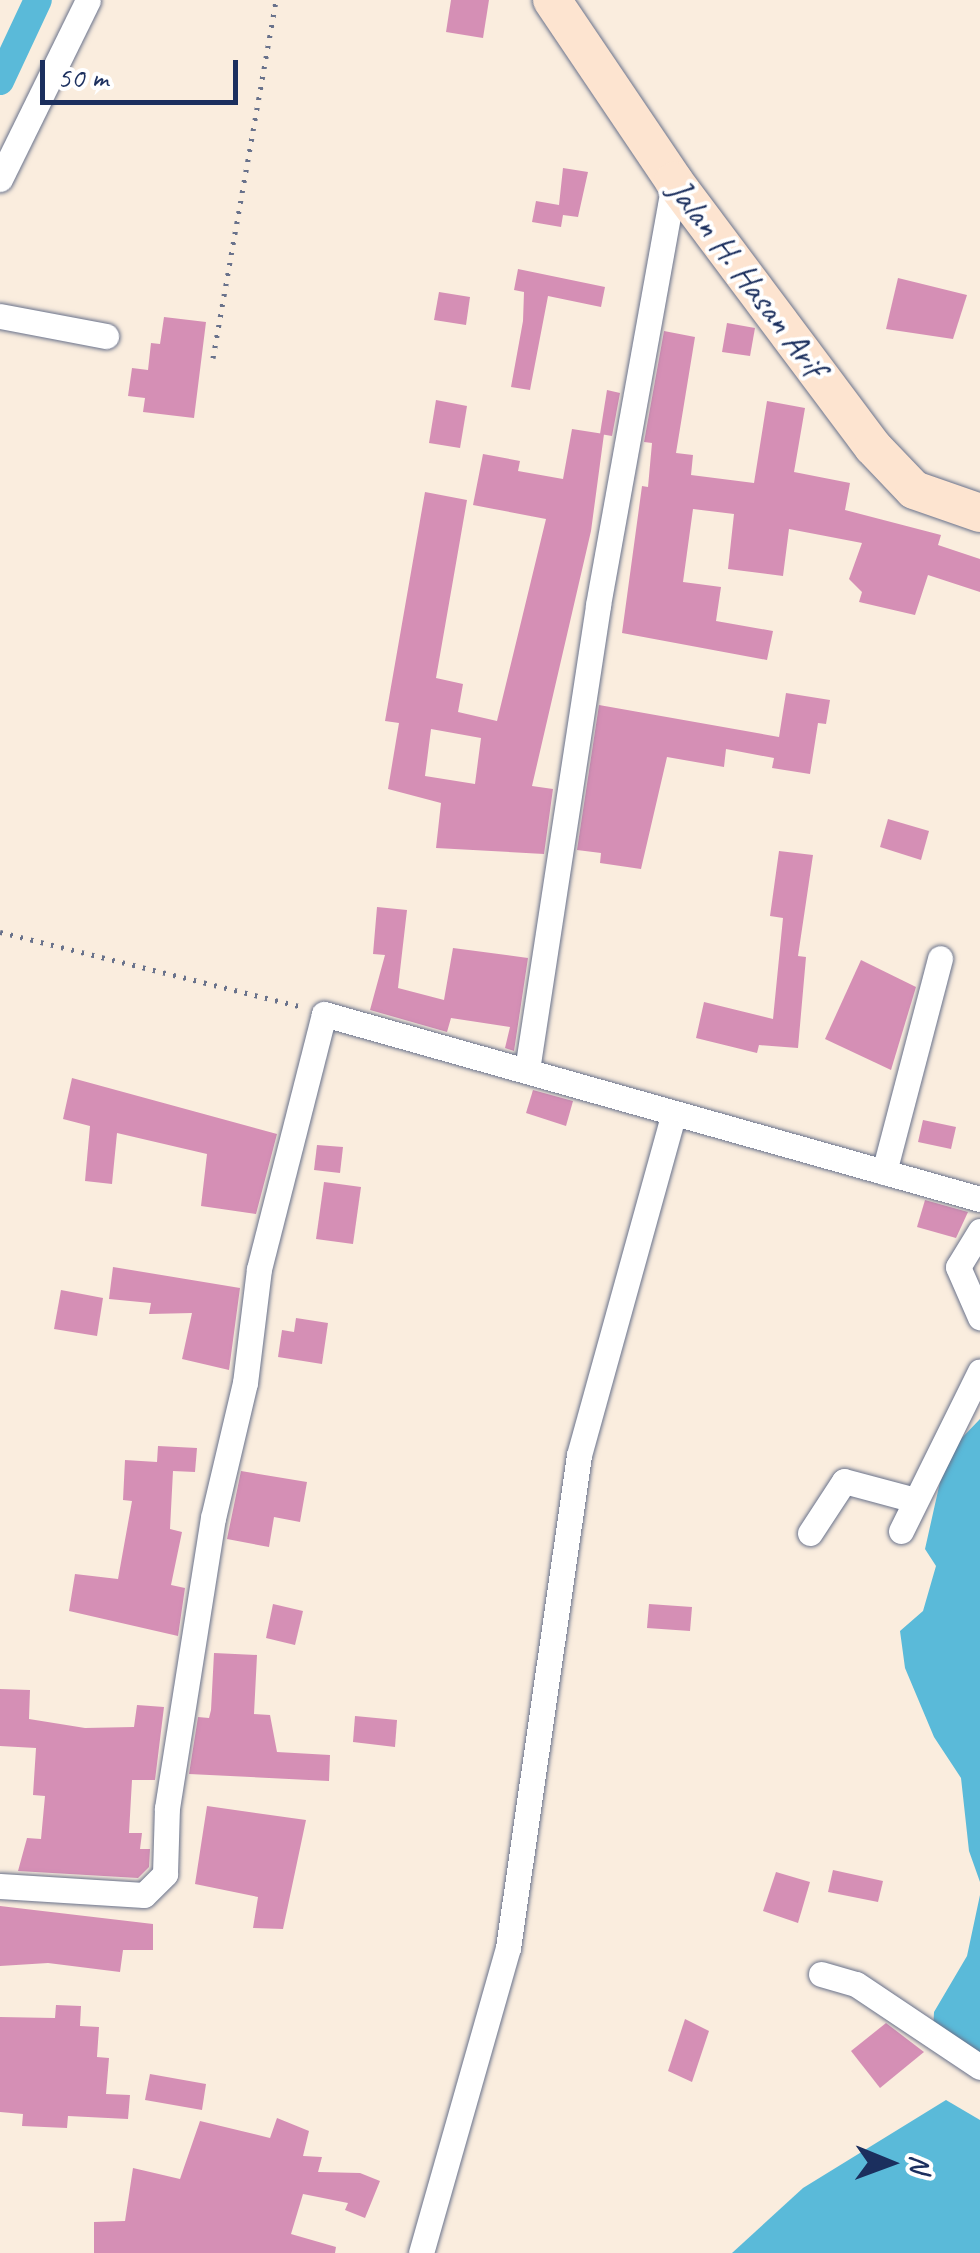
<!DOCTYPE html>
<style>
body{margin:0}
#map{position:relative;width:980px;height:2253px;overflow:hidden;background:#faedde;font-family:Caveat,sans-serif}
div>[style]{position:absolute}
.water>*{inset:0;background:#5abad9}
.canal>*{height:28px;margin:-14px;padding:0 14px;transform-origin:14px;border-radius:14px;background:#5abad9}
.building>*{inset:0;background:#d58fb5}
.path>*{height:5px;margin-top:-2.5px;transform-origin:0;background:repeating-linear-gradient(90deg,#69728b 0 2.5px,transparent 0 10.5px)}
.roads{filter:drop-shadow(0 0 2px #69728b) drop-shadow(0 0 2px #69728b)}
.street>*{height:25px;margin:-12.5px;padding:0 12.5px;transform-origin:12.5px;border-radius:12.5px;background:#fff}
.secondary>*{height:38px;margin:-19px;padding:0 19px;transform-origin:19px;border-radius:19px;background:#fde4d0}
span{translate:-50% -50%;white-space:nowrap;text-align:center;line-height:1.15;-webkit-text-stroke:8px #fff;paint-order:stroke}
.street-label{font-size:35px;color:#1b2f5e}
.north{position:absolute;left:840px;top:2113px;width:100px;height:100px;-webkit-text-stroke:8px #fff;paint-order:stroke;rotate:91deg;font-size:28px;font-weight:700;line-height:40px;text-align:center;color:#1b2f5e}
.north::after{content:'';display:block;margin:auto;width:35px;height:45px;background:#1b2f5e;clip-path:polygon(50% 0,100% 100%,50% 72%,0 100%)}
.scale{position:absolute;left:40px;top:60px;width:198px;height:45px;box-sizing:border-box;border:5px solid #1b2f5e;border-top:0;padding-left:12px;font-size:30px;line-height:35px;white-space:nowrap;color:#1b2f5e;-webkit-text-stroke:8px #fff;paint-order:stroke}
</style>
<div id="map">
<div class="water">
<div style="clip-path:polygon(980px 1419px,980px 1882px,969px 1851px,961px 1778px,934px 1737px,905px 1668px,900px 1631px,923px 1611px,936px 1566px,925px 1549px,940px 1482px,957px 1443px)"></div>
<div style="clip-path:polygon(980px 1895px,980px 2058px,933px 2030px,934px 2012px,967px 1956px)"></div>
<div style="clip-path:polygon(946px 2100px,980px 2120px,980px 2253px,732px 2253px,803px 2188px)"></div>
</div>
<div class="canal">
<div style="left:0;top:81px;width:89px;rotate:-64.9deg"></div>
</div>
<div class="building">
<div style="clip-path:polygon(451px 0,489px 0,483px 38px,446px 32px)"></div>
<div style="clip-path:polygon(563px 168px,588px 172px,578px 217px,563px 215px,561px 227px,532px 222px,536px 201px,559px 205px)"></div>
<div style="clip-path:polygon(518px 269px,605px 287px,601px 307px,548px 296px,530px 390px,511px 387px,523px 321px,524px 292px,514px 290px)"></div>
<div style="clip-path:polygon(898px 278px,967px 295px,953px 339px,886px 329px)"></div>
<div style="clip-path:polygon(439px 292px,470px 297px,466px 325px,434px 320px)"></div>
<div style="clip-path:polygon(164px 317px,206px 322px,194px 418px,143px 412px,145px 398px,128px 396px,132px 368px,148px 370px,151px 343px,160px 344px)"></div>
<div style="clip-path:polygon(727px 323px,755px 328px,750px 356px,722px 352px)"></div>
<div style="clip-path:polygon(664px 331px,695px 337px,676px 453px,693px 455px,691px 475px,754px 483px,767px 401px,805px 408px,794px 472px,850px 483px,845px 510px,941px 535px,938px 545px,980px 559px,980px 592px,928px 575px,915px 615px,859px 602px,862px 592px,849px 579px,862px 543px,789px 529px,783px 576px,728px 569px,734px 514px,693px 509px,683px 582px,721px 587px,716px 621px,773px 631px,767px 660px,622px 633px,642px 486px,648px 487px,652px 443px,644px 442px)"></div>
<div style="clip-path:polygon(607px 390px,620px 393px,612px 436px,600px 434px)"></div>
<div style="clip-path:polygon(436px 400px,467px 406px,460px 448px,429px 443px)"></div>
<div style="clip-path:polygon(evenodd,572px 429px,604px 434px,591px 531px,532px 786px,553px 789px,544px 854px,436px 848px,441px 803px,388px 789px,399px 723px,385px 721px,425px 492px,467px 500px,436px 678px,463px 684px,458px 712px,497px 721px,546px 519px,473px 505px,483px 454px,520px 461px,518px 471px,563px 479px,572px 429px,431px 729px,481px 738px,475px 784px,425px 776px,431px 729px)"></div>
<div style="clip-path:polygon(786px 693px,830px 700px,826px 724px,818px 723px,810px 774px,772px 768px,774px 758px,726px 749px,724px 767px,667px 757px,641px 869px,600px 863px,601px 853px,577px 850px,599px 705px,779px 737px)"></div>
<div style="clip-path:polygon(888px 819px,929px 831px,921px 860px,880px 847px)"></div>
<div style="clip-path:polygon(779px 851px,813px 855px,798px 956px,806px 957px,798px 1048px,759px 1045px,757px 1053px,696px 1038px,704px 1002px,773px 1019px,783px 918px,770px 916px)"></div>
<div style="clip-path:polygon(377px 907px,407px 910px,398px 988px,444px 1000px,453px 948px,528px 958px,514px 1051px,505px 1048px,510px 1027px,451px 1018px,447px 1032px,370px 1010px,385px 955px,373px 954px)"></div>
<div style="clip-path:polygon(861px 960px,916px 987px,891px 1070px,825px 1039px)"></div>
<div style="clip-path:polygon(72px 1078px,277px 1134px,256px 1214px,201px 1206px,207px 1154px,117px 1133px,112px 1184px,85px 1181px,90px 1126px,63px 1119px)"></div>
<div style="clip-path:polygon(533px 1090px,573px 1101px,566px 1126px,526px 1113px)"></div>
<div style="clip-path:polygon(923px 1120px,956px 1127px,951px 1149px,918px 1142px)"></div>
<div style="clip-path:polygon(317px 1145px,343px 1147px,340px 1173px,314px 1170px)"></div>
<div style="clip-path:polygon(324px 1182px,361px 1187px,353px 1244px,316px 1239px)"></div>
<div style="clip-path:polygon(925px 1200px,968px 1212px,956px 1238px,917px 1227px)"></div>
<div style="clip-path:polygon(113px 1267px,240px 1288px,229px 1370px,182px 1359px,192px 1313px,149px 1314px,151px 1303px,109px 1299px)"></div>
<div style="clip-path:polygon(61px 1290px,103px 1298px,97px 1336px,54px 1329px)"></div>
<div style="clip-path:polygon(296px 1318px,328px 1323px,322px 1364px,278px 1357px,282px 1330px,294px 1332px)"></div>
<div style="clip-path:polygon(158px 1446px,197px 1448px,195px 1472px,173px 1471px,170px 1529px,182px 1532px,171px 1585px,185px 1588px,178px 1636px,69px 1611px,75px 1574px,118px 1579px,132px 1501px,123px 1500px,125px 1460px,157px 1462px)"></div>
<div style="clip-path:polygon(241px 1471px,307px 1482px,300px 1522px,274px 1517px,269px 1547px,227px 1539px)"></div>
<div style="clip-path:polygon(273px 1604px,303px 1611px,295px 1645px,266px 1638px)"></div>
<div style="clip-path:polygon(649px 1604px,692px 1607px,690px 1631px,647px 1628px)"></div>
<div style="clip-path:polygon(214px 1653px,257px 1655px,254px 1714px,270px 1715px,277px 1752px,330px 1755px,329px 1781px,189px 1774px,198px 1717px,209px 1718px,211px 1710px)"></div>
<div style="clip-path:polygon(0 1689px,30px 1690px,29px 1719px,85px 1728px,134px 1727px,137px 1705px,164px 1707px,155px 1780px,132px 1780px,129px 1833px,142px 1833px,140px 1849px,150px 1849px,149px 1867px,138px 1878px,18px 1871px,27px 1838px,41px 1839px,45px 1796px,33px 1795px,36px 1748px,0 1746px)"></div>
<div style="clip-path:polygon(355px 1716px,397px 1720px,395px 1747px,353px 1742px)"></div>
<div style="clip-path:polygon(207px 1806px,306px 1820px,283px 1929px,253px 1928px,258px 1897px,195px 1884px)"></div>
<div style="clip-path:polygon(833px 1870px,883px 1881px,878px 1902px,828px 1892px)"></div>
<div style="clip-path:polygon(776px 1872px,810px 1882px,798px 1923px,763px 1911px)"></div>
<div style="clip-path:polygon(0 1906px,153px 1924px,153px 1950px,123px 1950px,120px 1972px,48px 1963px,0 1966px)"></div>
<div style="clip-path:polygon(56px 2005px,81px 2006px,80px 2026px,99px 2027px,97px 2057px,109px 2058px,106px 2094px,130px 2095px,128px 2119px,68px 2116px,67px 2128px,22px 2126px,23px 2114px,0 2112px,0 2017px,55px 2018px)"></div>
<div style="clip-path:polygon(685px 2019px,709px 2031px,692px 2082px,668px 2071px)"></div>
<div style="clip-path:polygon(886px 2023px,924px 2052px,880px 2088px,851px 2051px)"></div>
<div style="clip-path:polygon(150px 2074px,206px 2084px,202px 2110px,145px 2100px)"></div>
<div style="clip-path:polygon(277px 2118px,309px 2131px,303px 2156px,322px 2157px,318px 2172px,360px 2173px,380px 2181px,365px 2218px,345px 2210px,348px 2203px,303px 2194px,291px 2234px,336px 2247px,335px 2253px,94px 2253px,94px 2222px,125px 2221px,133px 2168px,180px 2179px,200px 2121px,270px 2138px)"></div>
</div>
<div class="path">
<div style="left:213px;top:358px;width:364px;rotate:-80deg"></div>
<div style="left:0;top:932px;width:312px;rotate:13.9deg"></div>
</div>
<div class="roads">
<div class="street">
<div style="left:0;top:179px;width:199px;rotate:-63.8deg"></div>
<div style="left:0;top:316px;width:108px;rotate:10.7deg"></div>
<div style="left:527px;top:1070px;width:470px;rotate:-81.3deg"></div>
<div style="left:598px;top:605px;width:431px;rotate:-79.8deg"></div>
<div style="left:884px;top:1172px;width:221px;rotate:-75.3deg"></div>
<div style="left:980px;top:1231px;width:42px;rotate:121.4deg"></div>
<div style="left:958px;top:1267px;width:55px;rotate:66.3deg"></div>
<div style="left:901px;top:1531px;width:178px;rotate:-63.7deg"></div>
<div style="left:810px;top:1533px;width:62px;rotate:-56.8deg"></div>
<div style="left:844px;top:1481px;width:73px;rotate:15deg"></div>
<div style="left:0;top:1886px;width:144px;rotate:3.6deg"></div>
<div style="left:144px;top:1895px;width:30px;rotate:-45deg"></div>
<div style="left:165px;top:1874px;width:66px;rotate:-88.3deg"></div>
<div style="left:167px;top:1808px;width:294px;rotate:-81deg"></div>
<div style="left:213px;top:1518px;width:139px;rotate:-76.7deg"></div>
<div style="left:245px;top:1383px;width:115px;rotate:-83deg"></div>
<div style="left:259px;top:1269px;width:263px;rotate:-75.7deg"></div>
<div style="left:324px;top:1014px;width:682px;rotate:15.75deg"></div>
<div style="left:821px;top:1974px;width:36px;rotate:16deg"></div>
<div style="left:856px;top:1984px;width:149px;rotate:33.8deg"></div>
<div style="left:421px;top:2253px;width:317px;rotate:-74.1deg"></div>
<div style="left:508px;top:1948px;width:498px;rotate:-81.8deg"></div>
<div style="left:579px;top:1455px;width:352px;rotate:-74.5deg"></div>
</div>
<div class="secondary">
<div style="left:552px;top:0;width:218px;rotate:56deg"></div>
<div style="left:674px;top:181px;width:332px;rotate:53.2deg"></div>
<div style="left:873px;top:447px;width:59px;rotate:46.4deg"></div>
<div style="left:914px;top:490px;width:70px;rotate:19.2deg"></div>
</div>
</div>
<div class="street-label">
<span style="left:747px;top:278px;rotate:53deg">Jalan H. Hasan Arif</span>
</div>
<div class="north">N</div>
<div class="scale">50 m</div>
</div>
